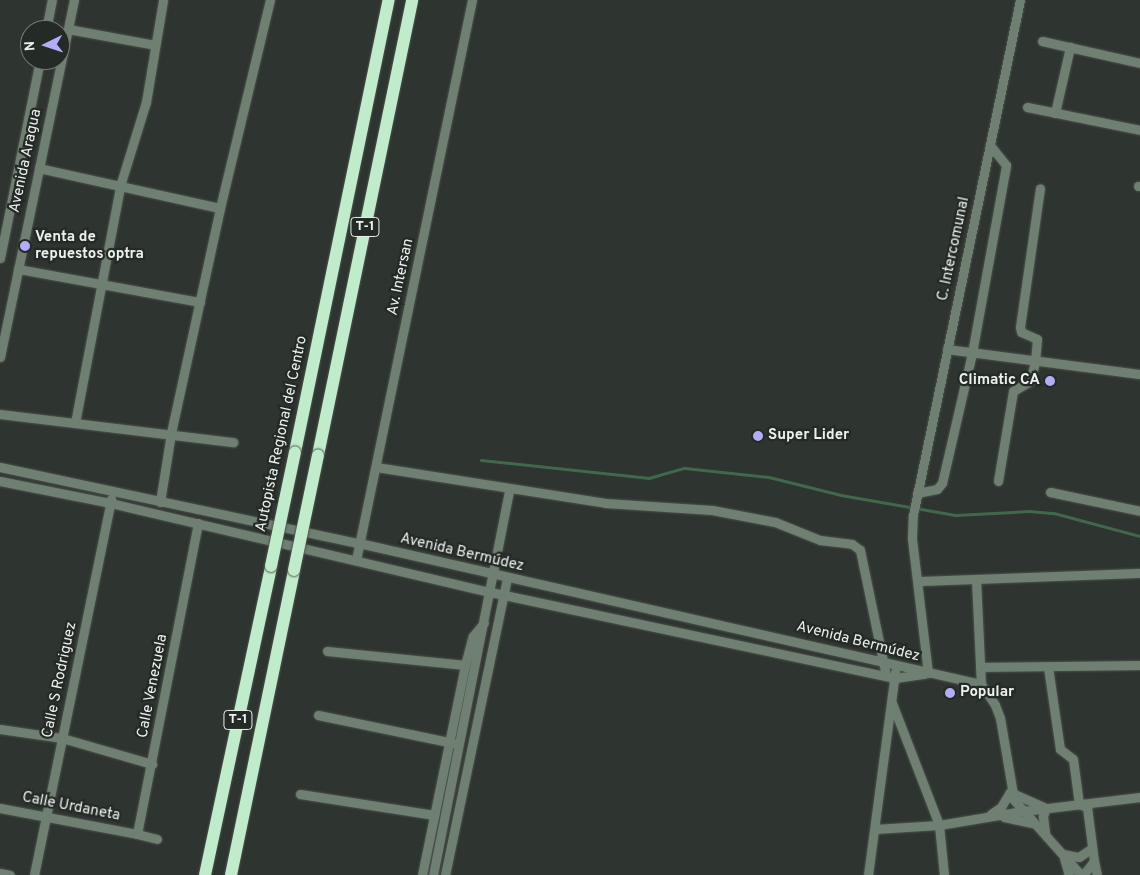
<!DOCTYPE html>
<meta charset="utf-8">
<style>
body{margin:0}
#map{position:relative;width:1140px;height:875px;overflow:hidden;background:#2e342f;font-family:Overpass,sans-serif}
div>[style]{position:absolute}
.stream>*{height:2.5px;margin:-1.25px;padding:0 1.25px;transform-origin:1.25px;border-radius:1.25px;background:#42684c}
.roads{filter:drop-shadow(0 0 1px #4c524d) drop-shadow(0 0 1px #4c524d)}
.minor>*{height:9px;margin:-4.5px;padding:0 4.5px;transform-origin:4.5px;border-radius:4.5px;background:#6f8072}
.highway>*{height:12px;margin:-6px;padding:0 6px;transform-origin:6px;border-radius:6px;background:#c1eccb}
.bridges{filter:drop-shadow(0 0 1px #4c524d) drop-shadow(0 0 1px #4c524d)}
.highway-bridge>*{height:12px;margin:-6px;padding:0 6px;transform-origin:6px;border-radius:6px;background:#c1eccb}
.dots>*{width:14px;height:14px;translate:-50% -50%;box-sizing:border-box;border:2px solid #242a25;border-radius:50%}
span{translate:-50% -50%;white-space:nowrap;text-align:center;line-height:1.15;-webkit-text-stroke:4.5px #242a25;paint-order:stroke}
.shield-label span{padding:1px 4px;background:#242a25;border:1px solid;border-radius:4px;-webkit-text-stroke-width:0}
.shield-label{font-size:14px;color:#ecf1ed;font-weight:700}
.street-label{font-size:15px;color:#ecf1ed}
.poi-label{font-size:15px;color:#ecf1ed;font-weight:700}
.left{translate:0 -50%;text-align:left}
.right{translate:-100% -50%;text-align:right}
.north{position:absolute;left:20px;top:20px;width:50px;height:50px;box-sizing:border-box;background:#242a25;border:1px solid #747a75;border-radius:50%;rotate:266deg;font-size:14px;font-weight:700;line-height:20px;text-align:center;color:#ecf1ed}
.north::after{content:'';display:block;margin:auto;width:18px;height:22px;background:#b2adf9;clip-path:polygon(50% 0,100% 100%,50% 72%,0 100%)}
</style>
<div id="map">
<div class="stream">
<div style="left:481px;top:460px;width:169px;rotate:6.1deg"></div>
<div style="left:649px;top:478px;width:37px;rotate:-16deg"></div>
<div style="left:685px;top:468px;width:84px;rotate:6.1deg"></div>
<div style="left:769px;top:477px;width:74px;rotate:14deg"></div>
<div style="left:841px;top:495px;width:117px;rotate:9.9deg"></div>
<div style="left:956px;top:515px;width:73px;rotate:-3.1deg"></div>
<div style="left:1029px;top:511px;width:25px;rotate:5deg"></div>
<div style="left:1054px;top:513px;width:89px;rotate:15deg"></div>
</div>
<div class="roads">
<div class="minor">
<div style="left:68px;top:29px;width:88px;rotate:10.4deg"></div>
<div style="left:46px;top:30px;width:31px;rotate:-79deg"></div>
<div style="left:1042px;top:41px;width:100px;rotate:12.7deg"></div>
<div style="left:1027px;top:107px;width:115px;rotate:11.5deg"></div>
<div style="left:1055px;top:113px;width:68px;rotate:-77.2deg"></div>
<div style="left:39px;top:168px;width:185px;rotate:12.5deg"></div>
<div style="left:1138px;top:186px;width:2px"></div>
<div style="left:0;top:258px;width:202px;rotate:-78.6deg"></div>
<div style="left:18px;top:269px;width:185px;rotate:10.3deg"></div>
<div style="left:947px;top:349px;width:195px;rotate:7.4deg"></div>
<div style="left:0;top:357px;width:365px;rotate:-78.3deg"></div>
<div style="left:0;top:414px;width:235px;rotate:6.9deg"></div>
<div style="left:75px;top:423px;width:241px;rotate:-79.2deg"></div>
<div style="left:120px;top:186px;width:88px;rotate:-72.8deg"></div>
<div style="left:146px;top:102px;width:103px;rotate:-80.5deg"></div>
<div style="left:0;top:467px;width:367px;rotate:12deg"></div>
<div style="left:359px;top:543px;width:638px;rotate:12.77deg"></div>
<div style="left:981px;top:684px;width:25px;rotate:56deg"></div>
<div style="left:995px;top:705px;width:14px;rotate:69deg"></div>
<div style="left:1000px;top:718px;width:83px;rotate:80.3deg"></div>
<div style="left:1014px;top:800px;width:101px;rotate:48.2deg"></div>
<div style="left:376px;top:467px;width:232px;rotate:8.9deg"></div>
<div style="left:605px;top:503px;width:107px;rotate:3.7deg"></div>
<div style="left:712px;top:510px;width:64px;rotate:10.8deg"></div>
<div style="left:775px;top:522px;width:48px;rotate:21.8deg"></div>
<div style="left:820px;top:540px;width:32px;rotate:7deg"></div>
<div style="left:852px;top:544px;width:10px;rotate:37deg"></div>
<div style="left:860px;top:550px;width:128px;rotate:78.3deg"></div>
<div style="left:0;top:481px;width:112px;rotate:11.3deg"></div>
<div style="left:110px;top:503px;width:390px;rotate:13.2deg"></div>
<div style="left:490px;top:592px;width:414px;rotate:12deg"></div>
<div style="left:895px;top:678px;width:30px;rotate:-8deg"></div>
<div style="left:998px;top:481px;width:91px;rotate:-80.5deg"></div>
<div style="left:1013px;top:391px;width:20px;rotate:-30deg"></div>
<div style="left:1030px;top:381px;width:20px;rotate:-75deg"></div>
<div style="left:1035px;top:362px;width:23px;rotate:-85deg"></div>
<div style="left:1037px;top:339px;width:17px;rotate:-156deg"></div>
<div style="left:1021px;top:332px;width:5px;rotate:-101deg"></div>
<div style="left:1020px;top:327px;width:140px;rotate:-81.8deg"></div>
<div style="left:1050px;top:492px;width:92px;rotate:11.9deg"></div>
<div style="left:917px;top:493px;width:20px;rotate:-11deg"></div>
<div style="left:937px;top:489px;width:8px;rotate:-50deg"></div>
<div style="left:942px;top:483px;width:133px;rotate:-77deg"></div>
<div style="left:972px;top:353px;width:191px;rotate:-79.7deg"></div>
<div style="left:1006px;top:165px;width:26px;rotate:-129deg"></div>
<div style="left:160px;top:502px;width:70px;rotate:-80.9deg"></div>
<div style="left:171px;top:433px;width:230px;rotate:-77.7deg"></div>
<div style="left:220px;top:208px;width:214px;rotate:-76.5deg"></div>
<div style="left:356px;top:560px;width:572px;rotate:-78.3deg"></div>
<div style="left:976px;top:579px;width:105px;rotate:87.3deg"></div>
<div style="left:918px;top:581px;width:222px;rotate:-2.1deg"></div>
<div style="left:327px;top:651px;width:139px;rotate:5.8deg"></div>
<div style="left:980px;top:667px;width:160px;rotate:-0.7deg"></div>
<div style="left:1048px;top:667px;width:83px;rotate:81.7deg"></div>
<div style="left:1060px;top:749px;width:16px;rotate:38deg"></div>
<div style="left:1073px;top:759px;width:45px;rotate:82.4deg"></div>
<div style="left:928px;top:673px;width:136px;rotate:-96.8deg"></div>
<div style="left:912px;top:538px;width:23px;rotate:-88deg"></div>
<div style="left:913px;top:515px;width:526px;rotate:-78.26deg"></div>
<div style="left:892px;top:703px;width:131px;rotate:68.9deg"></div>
<div style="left:939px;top:825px;width:50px;rotate:84.3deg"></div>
<div style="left:318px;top:715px;width:138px;rotate:11.7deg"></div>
<div style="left:0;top:729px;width:63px;rotate:8.3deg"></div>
<div style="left:62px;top:738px;width:94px;rotate:16.1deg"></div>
<div style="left:1010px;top:792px;width:39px;rotate:24deg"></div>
<div style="left:1046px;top:808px;width:9px;rotate:111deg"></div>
<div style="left:1043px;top:816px;width:17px;rotate:83deg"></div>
<div style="left:300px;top:794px;width:136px;rotate:8.9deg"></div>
<div style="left:1079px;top:804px;width:9px;rotate:21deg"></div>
<div style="left:1087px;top:807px;width:54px;rotate:82.6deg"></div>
<div style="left:1094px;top:861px;width:18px;rotate:128deg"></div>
<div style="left:0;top:808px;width:139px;rotate:10.7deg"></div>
<div style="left:991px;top:814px;width:12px;rotate:-35deg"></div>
<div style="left:1001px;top:807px;width:17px;rotate:-59deg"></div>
<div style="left:1004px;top:817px;width:30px;rotate:12deg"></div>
<div style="left:875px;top:829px;width:64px;rotate:-3.6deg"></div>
<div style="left:939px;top:825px;width:85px;rotate:-9.5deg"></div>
<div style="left:1023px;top:811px;width:118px;rotate:-6.8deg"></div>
<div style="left:157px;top:839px;width:21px;rotate:-166deg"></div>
<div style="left:137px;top:834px;width:317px;rotate:-78.9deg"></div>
<div style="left:1063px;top:854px;width:16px;rotate:11deg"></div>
<div style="left:1079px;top:857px;width:16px;rotate:-35deg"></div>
<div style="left:1064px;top:858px;width:18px;rotate:74deg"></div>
<div style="left:1094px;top:861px;width:14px;rotate:78deg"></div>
<div style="left:0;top:873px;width:10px;rotate:11deg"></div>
<div style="left:34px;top:875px;width:384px;rotate:-78.4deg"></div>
<div style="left:422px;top:875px;width:214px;rotate:-78.4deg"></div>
<div style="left:465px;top:665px;width:30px;rotate:-75deg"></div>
<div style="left:473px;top:636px;width:17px;rotate:-50deg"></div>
<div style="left:433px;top:875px;width:392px;rotate:-78.8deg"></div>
<div style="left:445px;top:875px;width:302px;rotate:-78.2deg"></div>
<div style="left:868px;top:875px;width:205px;rotate:-82.4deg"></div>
</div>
<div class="highway">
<div style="left:295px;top:452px;width:462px;rotate:-78.3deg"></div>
<div style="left:318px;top:455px;width:465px;rotate:-78.3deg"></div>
<div style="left:205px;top:875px;width:316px;rotate:-77.9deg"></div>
<div style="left:231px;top:875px;width:311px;rotate:-78.3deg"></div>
</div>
</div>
<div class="bridges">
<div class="highway-bridge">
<div style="left:271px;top:566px;width:116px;rotate:-78.1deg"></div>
<div style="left:294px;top:570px;width:117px;rotate:-78.2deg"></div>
</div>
</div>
<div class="dots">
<div style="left:25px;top:246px;background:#b2adf9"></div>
<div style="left:1050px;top:381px;background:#b2adf9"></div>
<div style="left:758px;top:436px;background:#b2adf9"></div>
<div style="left:950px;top:693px;background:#b2adf9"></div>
</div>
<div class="shield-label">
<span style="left:365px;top:227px">T-1</span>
<span style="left:238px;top:720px">T-1</span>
</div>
<div class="street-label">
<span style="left:26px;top:161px;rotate:-78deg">Avenida Aragua</span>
<span style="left:954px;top:249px;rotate:-78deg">C. Intercomunal</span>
<span style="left:401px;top:277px;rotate:-78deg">Av. Intersan</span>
<span style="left:282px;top:434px;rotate:-78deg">Autopista Regional del Centro</span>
<span style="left:462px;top:553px;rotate:13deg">Avenida Bermúdez</span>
<span style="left:858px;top:642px;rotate:14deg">Avenida Bermúdez</span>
<span style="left:60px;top:680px;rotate:-78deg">Calle S Rodriguez</span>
<span style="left:153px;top:686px;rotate:-79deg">Calle Venezuela</span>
<span style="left:71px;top:807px;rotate:11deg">Calle Urdaneta</span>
</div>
<div class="poi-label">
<span class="left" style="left:35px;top:246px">Venta de<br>repuestos optra</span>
<span class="right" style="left:1040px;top:381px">Climatic CA</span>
<span class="left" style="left:768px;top:436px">Super Lider</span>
<span class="left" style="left:960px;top:693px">Popular</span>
</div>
<div class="north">N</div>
</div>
